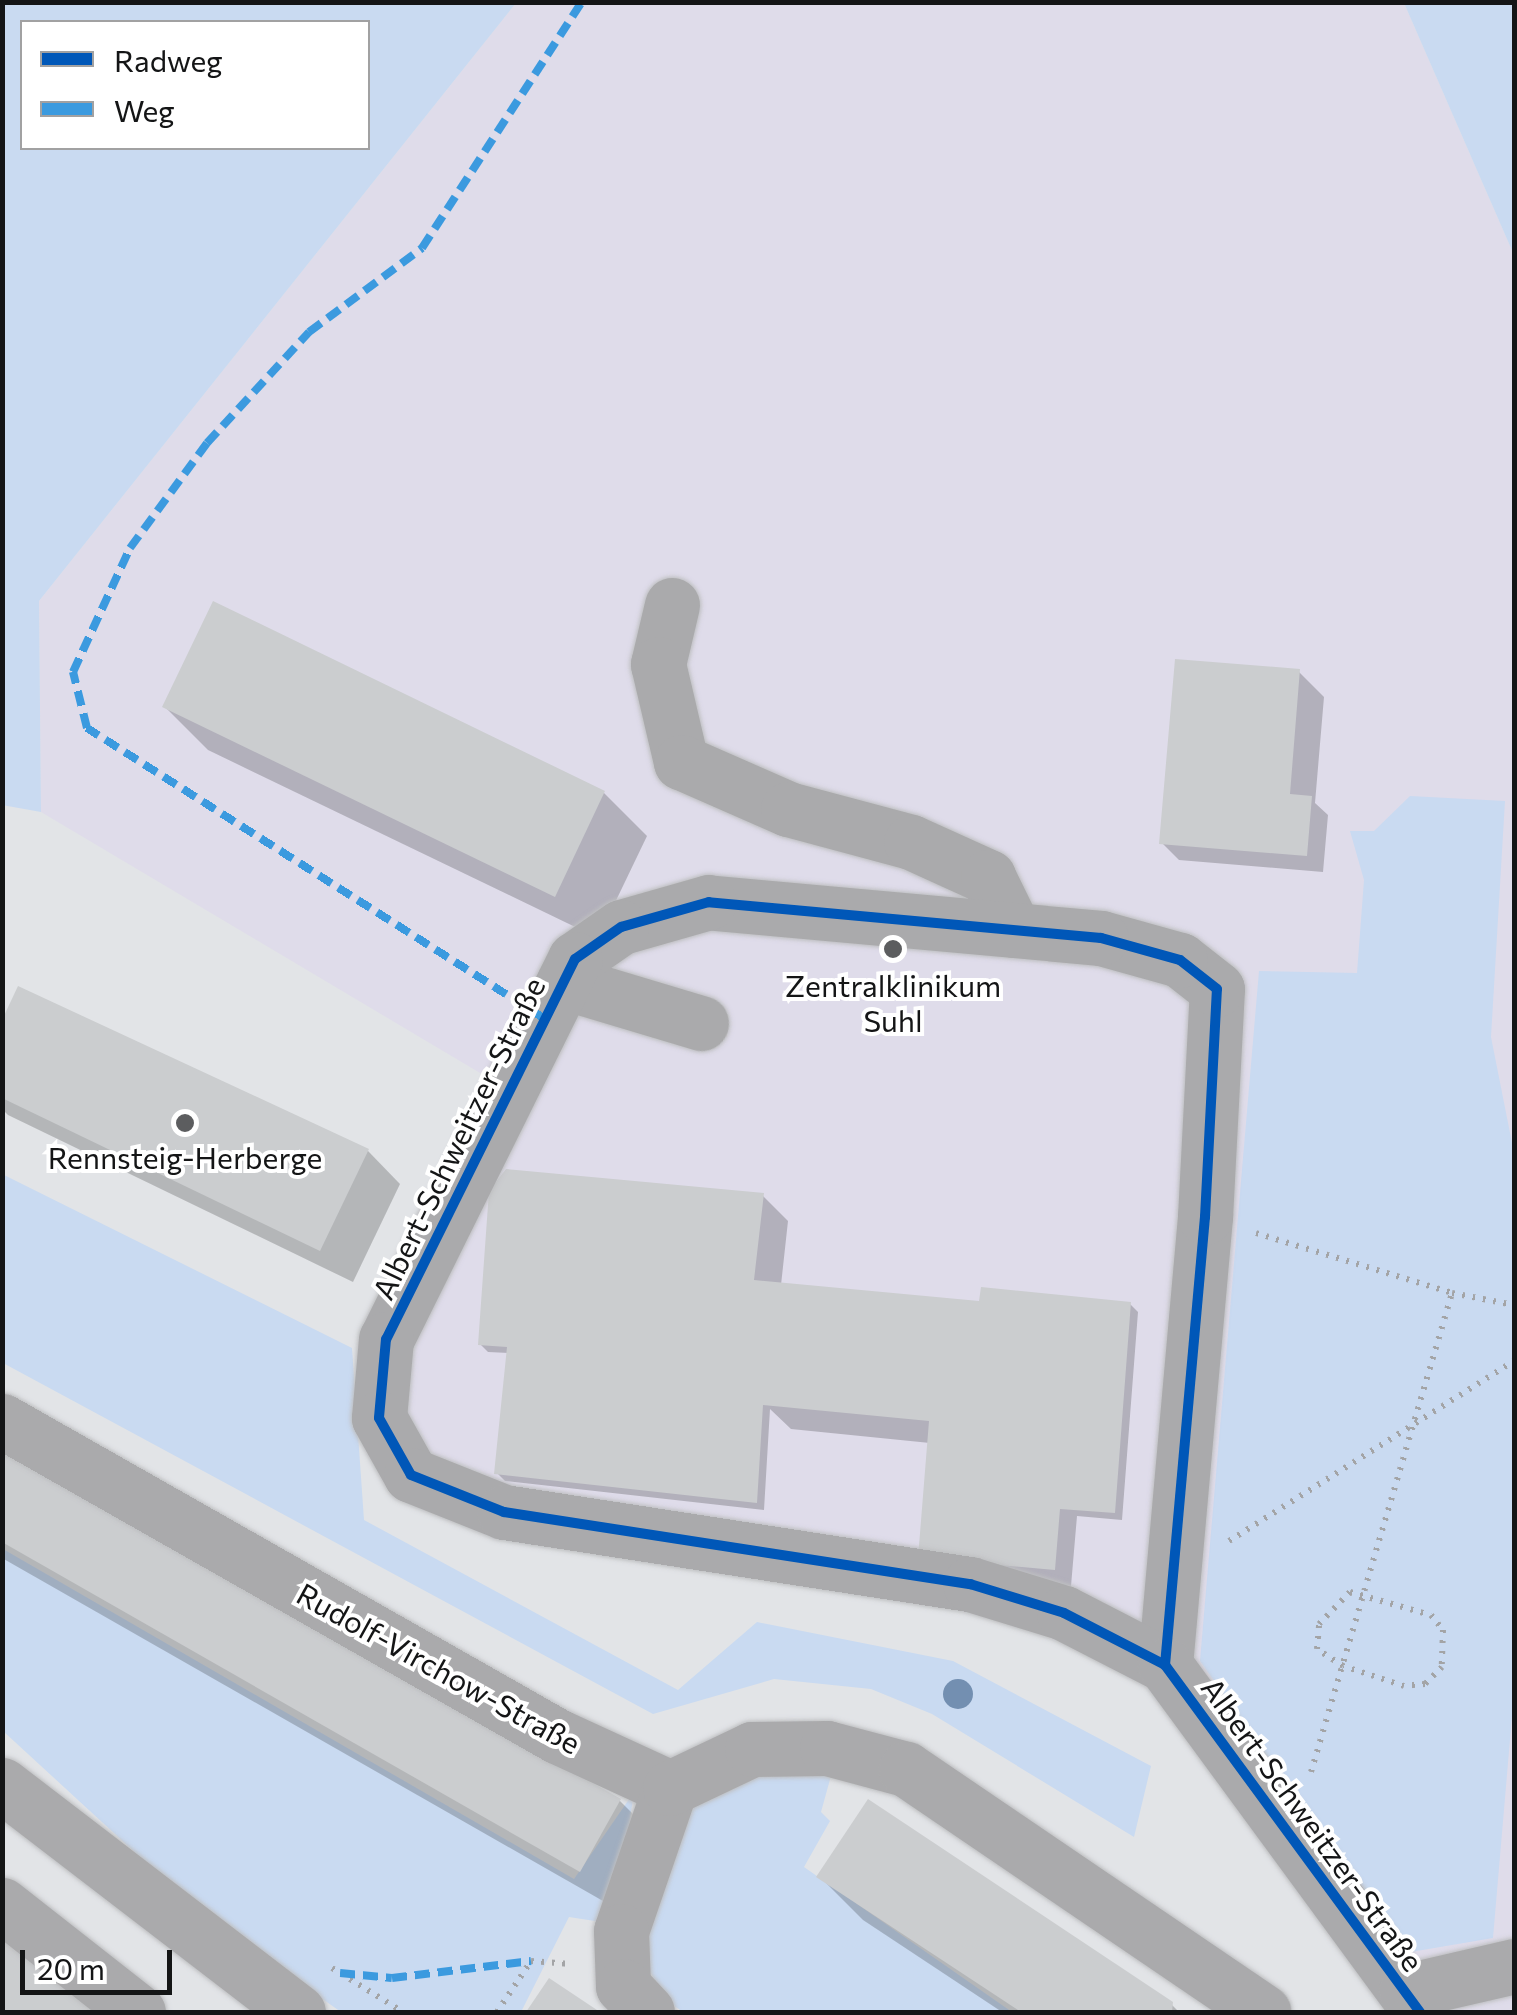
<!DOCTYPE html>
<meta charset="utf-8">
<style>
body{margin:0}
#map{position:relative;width:1517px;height:2015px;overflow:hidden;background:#e2e4e7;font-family:Commissioner,sans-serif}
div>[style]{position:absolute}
.medical>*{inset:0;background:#dfdcea}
.green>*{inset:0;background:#c9daf1}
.shadow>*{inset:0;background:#0003}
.building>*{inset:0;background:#cbcdcf}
.path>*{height:6px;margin-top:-3px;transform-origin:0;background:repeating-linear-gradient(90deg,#a3a4a6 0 2.5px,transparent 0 10.5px)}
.roads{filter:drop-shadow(0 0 2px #bebfc1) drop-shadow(0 0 2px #bebfc1)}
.minor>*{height:55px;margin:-27.5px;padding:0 27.5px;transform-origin:27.5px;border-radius:27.5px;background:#aaaaac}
.quiet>*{height:8px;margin-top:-4px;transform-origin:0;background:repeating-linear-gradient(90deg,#3b9adf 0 15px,transparent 0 23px)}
.cycleway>*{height:10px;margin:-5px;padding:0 5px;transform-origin:5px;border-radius:5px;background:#0057b8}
.trees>*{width:30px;height:30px;margin:-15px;border-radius:50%;background:#738fb1}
.dots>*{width:28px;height:28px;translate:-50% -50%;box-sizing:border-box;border:5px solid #fff;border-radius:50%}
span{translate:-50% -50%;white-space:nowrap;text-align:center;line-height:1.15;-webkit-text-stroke:8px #fff;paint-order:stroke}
.poi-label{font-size:30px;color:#141516}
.street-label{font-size:30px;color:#141516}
.frame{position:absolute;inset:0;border:5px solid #141516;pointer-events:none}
.legend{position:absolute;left:20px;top:20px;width:350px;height:130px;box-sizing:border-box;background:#fff;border:2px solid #a1a1a2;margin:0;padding:12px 18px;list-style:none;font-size:30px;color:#141516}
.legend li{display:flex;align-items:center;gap:20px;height:50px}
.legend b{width:50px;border:2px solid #a1a1a2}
.scale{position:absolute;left:20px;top:1950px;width:152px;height:45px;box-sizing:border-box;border:5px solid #141516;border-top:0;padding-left:12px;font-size:30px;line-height:35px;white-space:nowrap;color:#141516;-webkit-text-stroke:8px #fff;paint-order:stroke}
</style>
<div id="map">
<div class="medical">
<div style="clip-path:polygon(516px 3px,1404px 3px,1514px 255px,1514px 2012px,1398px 2012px,1165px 1681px,1062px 1620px,500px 1522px,372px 1419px,502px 1086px,41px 812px,39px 601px)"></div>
</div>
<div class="green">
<div style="clip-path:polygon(evenodd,2px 3px,516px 3px,39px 601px,41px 812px,2px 805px,2px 3px,22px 22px,368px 22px,368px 148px,22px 148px,22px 22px)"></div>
<div style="clip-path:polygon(1404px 3px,1514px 3px,1514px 255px)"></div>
<div style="clip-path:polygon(1410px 796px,1505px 801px,1491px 1037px,1514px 1153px,1514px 1693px,1493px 1938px,1405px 1953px,1200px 1661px,1259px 971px,1357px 973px,1364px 880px,1350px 831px,1374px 831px)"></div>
<div style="clip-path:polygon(2px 1174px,352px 1348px,364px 1520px,678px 1690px,757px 1622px,953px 1661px,1151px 1766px,1134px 1837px,932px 1714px,871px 1689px,774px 1679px,653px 1714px,3px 1363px)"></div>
<div style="clip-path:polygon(3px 1549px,574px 1879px,634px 1792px,614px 1924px,569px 1917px,521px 2012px,341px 2012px,203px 1915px,3px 1731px)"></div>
<div style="clip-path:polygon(834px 1765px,821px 1812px,830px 1821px,804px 1867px,1012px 2012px,683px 2012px,663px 1998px,644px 1958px,658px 1881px,687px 1813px,733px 1777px)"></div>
</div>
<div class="shadow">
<div style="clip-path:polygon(214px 604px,604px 793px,647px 836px,598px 938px,208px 750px,165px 707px)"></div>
<div style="clip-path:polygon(1298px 671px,1324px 697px,1315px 803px,1328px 815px,1323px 872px,1179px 860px,1162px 843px)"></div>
<div style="clip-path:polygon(19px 989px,368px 1151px,400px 1184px,353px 1282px,8px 1115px,2px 1109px,2px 1026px)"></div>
<div style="clip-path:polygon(507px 1171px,763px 1196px,788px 1221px,781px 1285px,978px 1304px,1130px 1304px,1138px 1312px,1122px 1520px,1077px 1516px,1071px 1586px,937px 1574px,930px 1443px,791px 1429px,770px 1409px,764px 1510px,505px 1481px,497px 1473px,509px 1353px,488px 1352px,480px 1344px)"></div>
<div style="clip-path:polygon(2px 1449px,620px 1801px,663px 1844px,624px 1913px,2px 1558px)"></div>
<div style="clip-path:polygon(820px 1877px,1171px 2004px,1179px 2012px,1002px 2012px,863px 1920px)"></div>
</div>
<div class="building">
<div style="clip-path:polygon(213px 601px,605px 791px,555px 897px,162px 707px)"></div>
<div style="clip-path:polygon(1175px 659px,1300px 669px,1290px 794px,1312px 796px,1307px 856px,1159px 844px)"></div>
<div style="clip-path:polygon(18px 986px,369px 1149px,320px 1251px,2px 1098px,2px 1020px)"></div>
<div style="clip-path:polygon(506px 1169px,764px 1193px,754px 1280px,979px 1301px,981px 1287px,1131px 1302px,1115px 1513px,1060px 1509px,1055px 1570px,918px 1558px,929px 1421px,763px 1405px,757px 1503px,494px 1474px,507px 1347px,478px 1345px,489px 1191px)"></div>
<div style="clip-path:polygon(2px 1446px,621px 1799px,580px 1872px,2px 1542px)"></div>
<div style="clip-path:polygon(868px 1799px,1173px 2002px,1172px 2012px,1021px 2012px,816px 1877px)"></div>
<div style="clip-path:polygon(2px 1914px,124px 2012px,2px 2012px)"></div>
<div style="clip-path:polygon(549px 1978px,600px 2012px,526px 2012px)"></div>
</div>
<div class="path">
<div style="left:1256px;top:1233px;width:205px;rotate:17deg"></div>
<div style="left:1452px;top:1293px;width:63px;rotate:11deg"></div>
<div style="left:1229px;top:1541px;width:337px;rotate:-32.3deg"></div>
<div style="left:1350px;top:1592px;width:84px;rotate:15.9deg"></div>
<div style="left:1431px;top:1615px;width:19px;rotate:51deg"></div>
<div style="left:1443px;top:1630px;width:37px;rotate:92deg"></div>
<div style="left:1442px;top:1667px;width:24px;rotate:135deg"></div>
<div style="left:1425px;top:1684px;width:21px;rotate:175deg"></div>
<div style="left:1404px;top:1686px;width:64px;rotate:-161.8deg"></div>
<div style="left:1343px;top:1666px;width:31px;rotate:-147deg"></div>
<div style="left:1317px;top:1649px;width:25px;rotate:-85deg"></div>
<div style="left:1319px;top:1624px;width:45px;rotate:-45.9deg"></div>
<div style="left:1311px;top:1772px;width:499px;rotate:-73.6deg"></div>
<div style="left:332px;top:1968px;width:84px;rotate:31.8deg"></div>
<div style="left:497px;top:2012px;width:61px;rotate:-56.3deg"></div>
<div style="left:531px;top:1961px;width:40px;rotate:4.3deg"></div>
</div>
<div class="roads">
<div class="minor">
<div style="left:672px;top:605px;width:61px;rotate:103.3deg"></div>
<div style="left:658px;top:664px;width:101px;rotate:76.8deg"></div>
<div style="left:681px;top:762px;width:117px;rotate:23.7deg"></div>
<div style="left:788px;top:809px;width:127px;rotate:15deg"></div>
<div style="left:911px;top:842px;width:85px;rotate:24.4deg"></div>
<div style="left:988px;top:877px;width:59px;rotate:63.9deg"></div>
<div style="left:564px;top:982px;width:143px;rotate:16.7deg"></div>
<div style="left:2px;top:1421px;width:638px;rotate:29.58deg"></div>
<div style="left:557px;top:1736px;width:124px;rotate:24.7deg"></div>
<div style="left:670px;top:1788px;width:151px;rotate:108.9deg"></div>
<div style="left:621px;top:1931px;width:55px;rotate:87.9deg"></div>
<div style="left:623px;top:1986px;width:35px;rotate:47deg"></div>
<div style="left:1165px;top:1665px;width:450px;rotate:-84.9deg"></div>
<div style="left:1205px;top:1217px;width:228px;rotate:-87deg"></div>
<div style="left:1217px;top:989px;width:47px;rotate:-141.9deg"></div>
<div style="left:1180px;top:960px;width:82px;rotate:-164.4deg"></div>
<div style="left:1101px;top:938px;width:394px;rotate:-174.8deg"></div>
<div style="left:709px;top:902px;width:91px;rotate:164.1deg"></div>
<div style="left:621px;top:927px;width:56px;rotate:145.2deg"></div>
<div style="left:575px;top:959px;width:424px;rotate:116.4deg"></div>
<div style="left:386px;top:1339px;width:79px;rotate:95.1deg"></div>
<div style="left:379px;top:1418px;width:65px;rotate:60.7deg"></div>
<div style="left:411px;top:1475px;width:100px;rotate:21.7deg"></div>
<div style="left:504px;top:1512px;width:472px;rotate:8.8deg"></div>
<div style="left:970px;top:1584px;width:98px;rotate:17.1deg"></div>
<div style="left:1064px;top:1613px;width:114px;rotate:27.2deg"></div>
<div style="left:1165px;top:1665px;width:431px;rotate:53.7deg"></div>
<div style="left:2px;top:1785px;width:373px;rotate:37.5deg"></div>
<div style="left:670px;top:1788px;width:91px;rotate:-25.4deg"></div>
<div style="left:752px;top:1749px;width:75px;rotate:-0.8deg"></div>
<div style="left:827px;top:1748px;width:82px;rotate:14.9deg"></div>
<div style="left:906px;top:1769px;width:432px;rotate:34.2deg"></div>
<div style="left:2px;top:1905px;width:173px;rotate:38.2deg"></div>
<div style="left:1406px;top:1991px;width:111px;rotate:-13deg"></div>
</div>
</div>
<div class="quiet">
<div style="left:545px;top:1019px;width:543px;rotate:-147.57deg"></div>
<div style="left:87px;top:728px;width:58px;rotate:-104deg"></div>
<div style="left:73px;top:672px;width:136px;rotate:-65.3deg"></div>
<div style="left:130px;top:548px;width:130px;rotate:-53.7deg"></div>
<div style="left:207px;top:443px;width:151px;rotate:-47.4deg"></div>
<div style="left:309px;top:332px;width:141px;rotate:-36.6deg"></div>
<div style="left:422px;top:248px;width:293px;rotate:-57deg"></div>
<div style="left:340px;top:1973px;width:52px;rotate:5.5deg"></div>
<div style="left:392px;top:1978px;width:140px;rotate:-7deg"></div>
</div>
<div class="cycleway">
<div style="left:1165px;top:1665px;width:450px;rotate:-84.9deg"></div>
<div style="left:1205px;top:1217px;width:228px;rotate:-87deg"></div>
<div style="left:1217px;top:989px;width:47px;rotate:-141.9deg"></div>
<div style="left:1180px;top:960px;width:82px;rotate:-164.4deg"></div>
<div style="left:1101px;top:938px;width:394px;rotate:-174.8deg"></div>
<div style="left:709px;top:902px;width:91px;rotate:164.1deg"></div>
<div style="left:621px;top:927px;width:56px;rotate:145.2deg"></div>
<div style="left:575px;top:959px;width:424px;rotate:116.4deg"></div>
<div style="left:386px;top:1339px;width:79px;rotate:95.1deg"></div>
<div style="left:379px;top:1418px;width:65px;rotate:60.7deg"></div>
<div style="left:411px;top:1475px;width:100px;rotate:21.7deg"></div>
<div style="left:504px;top:1512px;width:472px;rotate:8.8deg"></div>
<div style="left:970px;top:1584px;width:98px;rotate:17.1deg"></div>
<div style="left:1064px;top:1613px;width:114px;rotate:27.2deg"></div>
<div style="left:1165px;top:1665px;width:431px;rotate:53.7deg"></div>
</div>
<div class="trees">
<div style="left:958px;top:1694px"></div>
</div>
<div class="dots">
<div style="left:893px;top:949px;background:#5c5d5f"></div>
<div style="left:185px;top:1123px;background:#5c5d5f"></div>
</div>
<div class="poi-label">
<span style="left:893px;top:1002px">Zentralklinikum<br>Suhl</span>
<span style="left:185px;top:1157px">Rennsteig-Herberge</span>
</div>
<div class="street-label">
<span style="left:458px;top:1138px;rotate:-64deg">Albert-Schweitzer-Straße</span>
<span style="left:439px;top:1668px;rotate:29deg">Rudolf-Virchow-Straße</span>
<span style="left:1313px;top:1824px;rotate:54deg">Albert-Schweitzer-Straße</span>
</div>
<div class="frame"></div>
<ul class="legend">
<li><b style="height:12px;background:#0057b8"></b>Radweg</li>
<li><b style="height:12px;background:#3b9adf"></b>Weg</li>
</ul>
<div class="scale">20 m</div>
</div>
